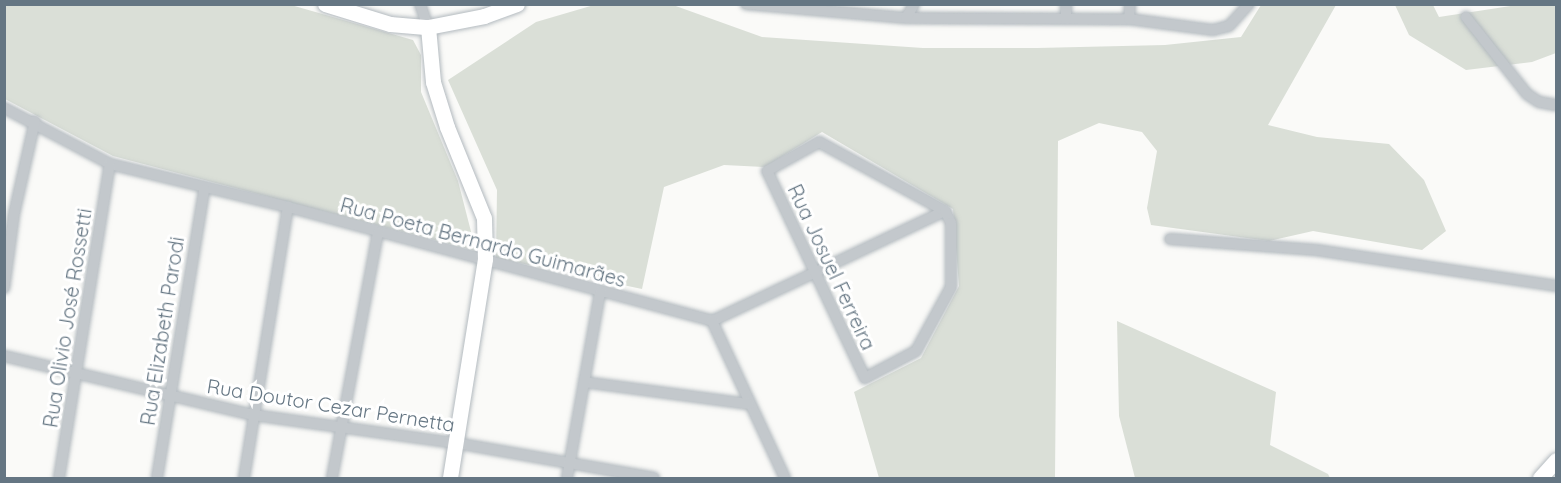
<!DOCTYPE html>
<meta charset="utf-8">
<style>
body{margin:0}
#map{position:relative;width:1561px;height:483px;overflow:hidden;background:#fafaf8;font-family:Quicksand,sans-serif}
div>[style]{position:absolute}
.green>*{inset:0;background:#dadfd7}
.roads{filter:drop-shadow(0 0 2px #b3babf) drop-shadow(0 0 2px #b3babf)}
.street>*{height:10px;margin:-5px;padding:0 5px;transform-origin:5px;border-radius:5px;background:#c3c8cc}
.secondary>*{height:15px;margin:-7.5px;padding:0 7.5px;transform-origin:7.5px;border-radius:7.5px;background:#fff}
span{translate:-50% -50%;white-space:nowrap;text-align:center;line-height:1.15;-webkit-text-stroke:6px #fff;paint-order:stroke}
.street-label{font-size:20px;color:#657683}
.frame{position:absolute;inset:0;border:6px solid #657683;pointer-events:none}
</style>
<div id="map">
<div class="green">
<div style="clip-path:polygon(5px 5px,291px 5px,413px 40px,421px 55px,421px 92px,458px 181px,476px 251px,113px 156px,5px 99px)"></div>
<div style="clip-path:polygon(594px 5px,673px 5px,762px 37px,923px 48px,1037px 48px,1165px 45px,1241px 37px,1261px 5px,1336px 5px,1268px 125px,1317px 137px,1389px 144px,1424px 180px,1446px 231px,1422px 250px,1313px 231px,1269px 241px,1151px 225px,1147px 208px,1157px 151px,1142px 132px,1099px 123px,1058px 141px,1055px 478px,879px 478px,854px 392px,921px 358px,959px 286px,953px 209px,822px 132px,765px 167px,724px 165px,664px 187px,642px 289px,496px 258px,497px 190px,448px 80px,536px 22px)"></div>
<div style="clip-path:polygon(1395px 5px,1433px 5px,1439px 17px,1517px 5px,1556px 5px,1556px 53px,1532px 62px,1466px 70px,1409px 35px)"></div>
<div style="clip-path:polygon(1117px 321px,1276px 392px,1270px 445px,1328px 474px,1330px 478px,1135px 478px,1119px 416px)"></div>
</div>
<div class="roads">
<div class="street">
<div style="left:420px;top:4px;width:24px;rotate:71deg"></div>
<div style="left:746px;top:4px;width:161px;rotate:5deg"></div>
<div style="left:906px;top:18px;width:223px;rotate:0.3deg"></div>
<div style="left:1129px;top:19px;width:85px;rotate:7.5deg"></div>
<div style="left:1213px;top:30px;width:16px;rotate:-14deg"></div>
<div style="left:1229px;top:26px;width:30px;rotate:-48deg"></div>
<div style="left:1066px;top:4px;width:15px;rotate:90deg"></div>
<div style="left:1466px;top:17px;width:98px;rotate:51.6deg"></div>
<div style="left:1527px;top:94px;width:14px;rotate:34deg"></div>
<div style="left:1539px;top:102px;width:17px;rotate:10deg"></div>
<div style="left:906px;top:18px;width:16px;rotate:-60deg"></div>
<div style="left:1129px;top:19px;width:15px;rotate:-86deg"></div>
<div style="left:4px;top:108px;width:120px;rotate:27.8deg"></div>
<div style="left:110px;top:164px;width:183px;rotate:13.6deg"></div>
<div style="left:288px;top:207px;width:439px;rotate:15deg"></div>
<div style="left:712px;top:321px;width:258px;rotate:-25.3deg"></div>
<div style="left:819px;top:142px;width:144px;rotate:28.7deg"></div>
<div style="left:945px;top:211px;width:13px;rotate:63deg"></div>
<div style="left:951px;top:223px;width:64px;rotate:90deg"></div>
<div style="left:951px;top:287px;width:73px;rotate:118.7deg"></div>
<div style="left:916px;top:351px;width:58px;rotate:152.1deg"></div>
<div style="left:865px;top:378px;width:229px;rotate:-115.3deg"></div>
<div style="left:767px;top:171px;width:60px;rotate:-29.1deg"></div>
<div style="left:1170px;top:239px;width:146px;rotate:4.3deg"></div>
<div style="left:1316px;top:250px;width:243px;rotate:8.5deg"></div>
<div style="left:4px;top:288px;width:75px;rotate:-82.3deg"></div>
<div style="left:14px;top:214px;width:95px;rotate:-77.3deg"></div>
<div style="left:712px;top:321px;width:173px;rotate:65.1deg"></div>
<div style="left:4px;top:356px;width:256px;rotate:13.3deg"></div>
<div style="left:253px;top:415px;width:205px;rotate:7.9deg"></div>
<div style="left:456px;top:443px;width:201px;rotate:10deg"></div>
<div style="left:584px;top:382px;width:166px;rotate:7.6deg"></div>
<div style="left:59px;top:478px;width:318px;rotate:-80.8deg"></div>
<div style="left:157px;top:478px;width:292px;rotate:-80.7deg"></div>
<div style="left:244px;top:478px;width:275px;rotate:-80.8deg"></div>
<div style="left:332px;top:478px;width:250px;rotate:-79.4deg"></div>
<div style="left:567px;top:478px;width:188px;rotate:-79.9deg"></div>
</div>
<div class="secondary">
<div style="left:325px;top:4px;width:68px;rotate:17.1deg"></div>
<div style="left:390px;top:24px;width:38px;rotate:5deg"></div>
<div style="left:428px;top:27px;width:57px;rotate:-11.1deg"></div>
<div style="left:484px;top:16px;width:35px;rotate:-20deg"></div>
<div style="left:428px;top:27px;width:55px;rotate:84.8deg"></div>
<div style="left:433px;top:82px;width:47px;rotate:72.7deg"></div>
<div style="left:447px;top:127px;width:98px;rotate:67.9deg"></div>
<div style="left:484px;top:218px;width:41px;rotate:88.6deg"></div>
<div style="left:485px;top:259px;width:222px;rotate:99.1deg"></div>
<div style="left:1540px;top:478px;width:24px;rotate:-48deg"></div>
</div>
</div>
<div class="street-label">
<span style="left:483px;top:242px;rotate:15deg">Rua Poeta Bernardo Guimarães</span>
<span style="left:832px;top:267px;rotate:65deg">Rua Josuel Ferreira</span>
<span style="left:67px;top:318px;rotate:-81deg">Rua Olivio José Rossetti</span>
<span style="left:162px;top:331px;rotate:-81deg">Rua Elizabeth Parodi</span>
<span style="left:331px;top:405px;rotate:9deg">Rua Doutor Cezar Pernetta</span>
</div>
<div class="frame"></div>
</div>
